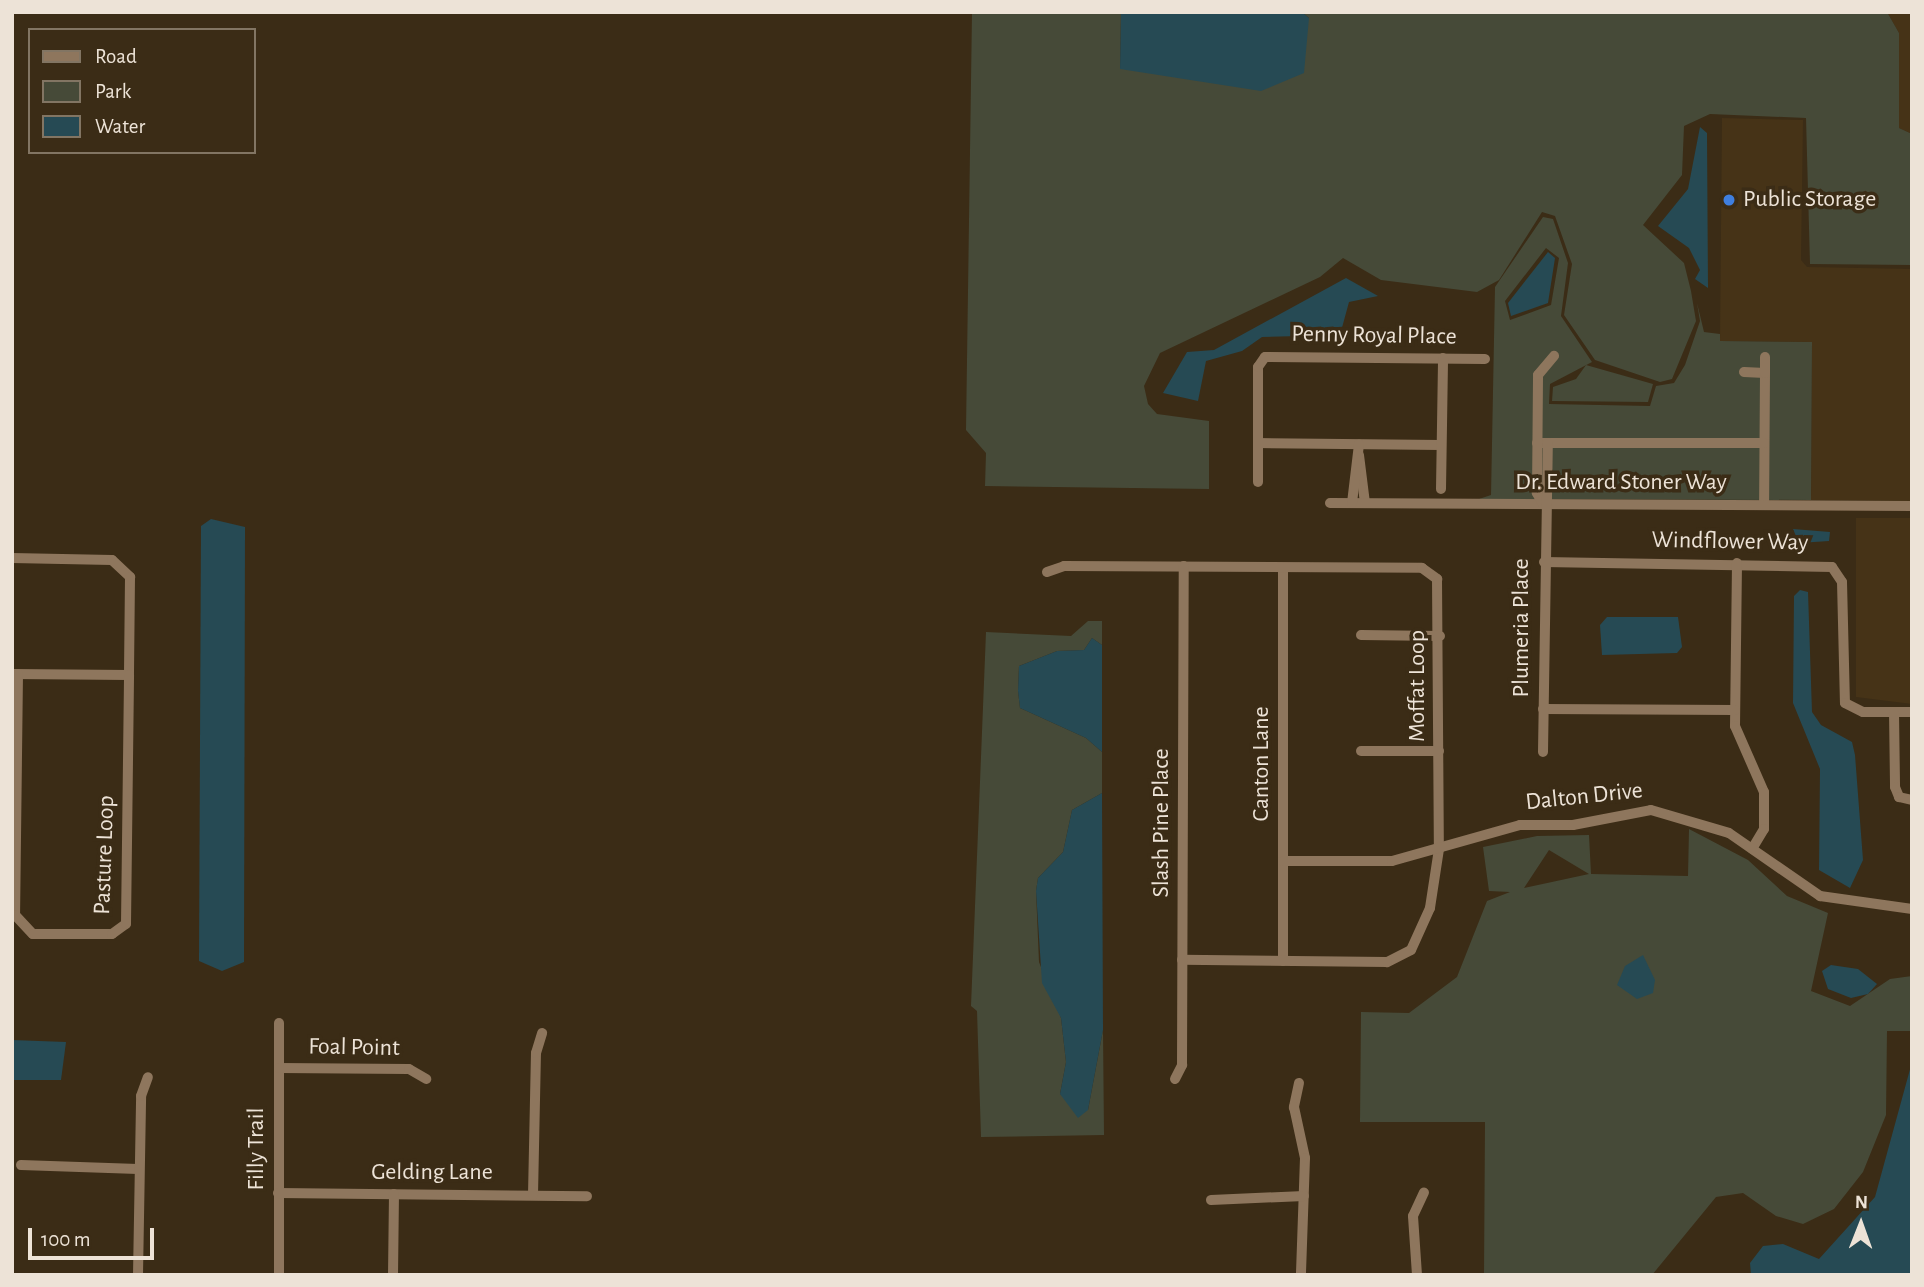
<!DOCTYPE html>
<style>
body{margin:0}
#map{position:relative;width:1924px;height:1287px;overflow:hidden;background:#3b2c16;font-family:"Alegreya Sans",sans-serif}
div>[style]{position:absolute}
.built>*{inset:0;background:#463317}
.green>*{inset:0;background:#464a38}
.water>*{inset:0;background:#264a54}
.minor>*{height:10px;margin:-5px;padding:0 5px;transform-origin:5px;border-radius:5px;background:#8e765d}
.dots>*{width:19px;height:19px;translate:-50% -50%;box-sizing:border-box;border:4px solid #3b2c16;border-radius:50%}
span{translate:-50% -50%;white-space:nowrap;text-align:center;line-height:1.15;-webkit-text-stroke:7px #3b2c16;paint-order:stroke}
.poi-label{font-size:24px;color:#ede3d7}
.left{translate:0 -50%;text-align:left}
.street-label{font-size:24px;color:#ede3d7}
.frame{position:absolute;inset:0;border:14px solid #ede3d7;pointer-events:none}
.legend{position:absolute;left:28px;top:28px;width:228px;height:126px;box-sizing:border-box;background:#3b2c16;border:2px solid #827563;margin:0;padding:9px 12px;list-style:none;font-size:21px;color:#ede3d7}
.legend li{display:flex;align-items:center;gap:14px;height:35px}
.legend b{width:35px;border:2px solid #827563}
.north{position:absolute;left:1826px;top:1189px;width:70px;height:70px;-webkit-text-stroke:5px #3b2c16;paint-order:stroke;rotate:1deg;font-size:19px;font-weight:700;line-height:28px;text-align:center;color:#ede3d7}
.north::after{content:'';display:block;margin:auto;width:24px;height:32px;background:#ede3d7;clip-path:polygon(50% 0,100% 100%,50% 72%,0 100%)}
.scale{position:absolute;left:28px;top:1228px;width:126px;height:32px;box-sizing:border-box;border:4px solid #ede3d7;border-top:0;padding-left:9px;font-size:21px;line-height:24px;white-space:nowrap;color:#ede3d7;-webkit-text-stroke:5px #3b2c16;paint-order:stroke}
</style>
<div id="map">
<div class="built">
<div style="clip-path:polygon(1887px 12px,1912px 12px,1912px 134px,1899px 128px,1899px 33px)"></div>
<div style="clip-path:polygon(1722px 118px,1803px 120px,1801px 260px,1807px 267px,1912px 269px,1912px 501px,1811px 500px,1812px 342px,1720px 341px)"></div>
<div style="clip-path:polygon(1856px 518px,1912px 518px,1912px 704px,1856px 697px)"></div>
</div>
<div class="green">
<div style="clip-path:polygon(972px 12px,1121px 12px,1120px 69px,1309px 18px,1302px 12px,1887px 12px,1899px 33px,1899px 128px,1912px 134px,1912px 265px,1810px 264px,1806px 118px,1710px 114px,1684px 126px,1682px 175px,1643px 225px,1684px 263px,1691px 291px,1696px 321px,1672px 379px,1660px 382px,1595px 360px,1564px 315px,1572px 264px,1555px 216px,1542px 212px,1499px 280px,1477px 292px,1381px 280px,1343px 258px,1320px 277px,1160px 353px,1144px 386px,1148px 404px,1157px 414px,1209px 421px,1209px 489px,985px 486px,986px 453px,966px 430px)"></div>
<div style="clip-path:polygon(evenodd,1543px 217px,1553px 219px,1568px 263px,1561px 316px,1592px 362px,1550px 384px,1549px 404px,1650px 406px,1656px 386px,1674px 383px,1685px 365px,1700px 321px,1697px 303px,1704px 332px,1720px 334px,1720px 341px,1812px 342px,1811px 500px,1550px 499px,1553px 469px,1535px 499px,1479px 499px,1491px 495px,1495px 287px,1543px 217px,1546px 248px,1559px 258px,1551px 305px,1510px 320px,1505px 301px,1546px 248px)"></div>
<div style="clip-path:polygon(1586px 365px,1653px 384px,1648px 402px,1552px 401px,1553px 387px,1576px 379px)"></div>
<div style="clip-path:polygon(1088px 621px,1102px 621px,1102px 645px,1092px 638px,1084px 650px,1057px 651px,1019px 666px,1018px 691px,1020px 708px,1086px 738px,1102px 752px,1102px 793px,1072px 810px,1063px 852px,1038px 878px,1036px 891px,1039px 962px,1061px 1018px,1066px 1062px,1060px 1094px,1088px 1110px,1103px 1030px,1104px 1135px,981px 1137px,977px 1011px,971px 1006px,986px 632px,1071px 636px)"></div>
<div style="clip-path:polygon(evenodd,1689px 829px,1748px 860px,1787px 896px,1828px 913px,1811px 991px,1850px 1006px,1890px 979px,1912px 976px,1912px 1031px,1887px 1031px,1886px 1115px,1863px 1172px,1834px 1209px,1803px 1224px,1776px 1216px,1743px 1193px,1716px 1197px,1652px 1275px,1484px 1275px,1485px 1122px,1360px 1122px,1361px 1012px,1409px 1013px,1457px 977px,1487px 901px,1510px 892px,1489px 891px,1483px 847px,1537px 836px,1589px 835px,1591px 874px,1688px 876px,1689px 829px,1549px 850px,1589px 874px,1524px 888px,1549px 850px)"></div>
</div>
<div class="water">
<div style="clip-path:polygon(1121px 12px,1302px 12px,1309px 18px,1304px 73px,1261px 91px,1120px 69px)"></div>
<div style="clip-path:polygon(1700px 127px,1707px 133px,1708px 288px,1695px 279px,1700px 270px,1689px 248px,1658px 226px,1688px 189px)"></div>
<div style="clip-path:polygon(1548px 252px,1555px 258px,1548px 303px,1511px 316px,1508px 303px)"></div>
<div style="clip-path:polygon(1346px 278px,1378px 296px,1349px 302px,1340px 335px,1262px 337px,1242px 351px,1206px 361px,1198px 401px,1163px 393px,1187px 352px,1214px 350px)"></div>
<div style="clip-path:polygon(211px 519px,245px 527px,244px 962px,222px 971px,199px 961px,201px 526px)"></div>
<div style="clip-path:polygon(1793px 529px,1830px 532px,1829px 541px,1799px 543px)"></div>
<div style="clip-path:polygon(1800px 590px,1808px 592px,1812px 712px,1821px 725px,1852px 742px,1855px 755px,1863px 860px,1850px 888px,1819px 870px,1820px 769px,1793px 703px,1794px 596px)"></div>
<div style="clip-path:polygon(1607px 617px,1678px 617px,1682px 647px,1677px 653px,1602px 655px,1600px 625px)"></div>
<div style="clip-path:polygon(1092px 638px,1102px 645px,1102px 752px,1086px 738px,1020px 708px,1018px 691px,1019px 666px,1057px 651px,1084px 650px)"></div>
<div style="clip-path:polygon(1102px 793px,1103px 1030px,1088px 1110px,1078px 1118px,1060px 1094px,1066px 1062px,1061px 1018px,1042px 983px,1036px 891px,1038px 878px,1063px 852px,1072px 810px)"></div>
<div style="clip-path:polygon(1643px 955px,1655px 980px,1653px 993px,1637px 999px,1617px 985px,1625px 966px)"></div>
<div style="clip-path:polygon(1831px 965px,1858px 969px,1877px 984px,1868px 994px,1851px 998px,1828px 989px,1822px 971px)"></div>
<div style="clip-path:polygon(12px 1040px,66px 1042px,61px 1080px,12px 1080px)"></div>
<div style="clip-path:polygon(1912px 1062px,1912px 1275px,1751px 1275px,1750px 1263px,1763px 1246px,1783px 1244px,1819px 1259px,1875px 1197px)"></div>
</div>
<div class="minor">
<div style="left:1744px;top:372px;width:21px;rotate:3deg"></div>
<div style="left:1765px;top:373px;width:132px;rotate:90.4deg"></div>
<div style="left:1765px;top:373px;width:16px;rotate:-90deg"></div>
<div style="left:1258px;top:443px;width:183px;rotate:0.6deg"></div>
<div style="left:1537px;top:443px;width:227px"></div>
<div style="left:1359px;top:455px;width:48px;rotate:82.9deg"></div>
<div style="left:1258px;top:482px;width:115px;rotate:-90deg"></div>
<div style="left:1258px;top:367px;width:12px;rotate:-55deg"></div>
<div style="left:1265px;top:357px;width:220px;rotate:0.5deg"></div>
<div style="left:1441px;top:489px;width:131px;rotate:-89.1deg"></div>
<div style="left:1330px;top:503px;width:582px;rotate:0.3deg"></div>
<div style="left:1352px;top:503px;width:59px;rotate:-83.2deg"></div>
<div style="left:1543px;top:504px;width:13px;rotate:-119deg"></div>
<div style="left:1537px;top:493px;width:118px;rotate:-89.5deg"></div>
<div style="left:1538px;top:375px;width:25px;rotate:-50deg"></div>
<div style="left:12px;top:558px;width:100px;rotate:1.1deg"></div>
<div style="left:112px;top:560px;width:25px;rotate:43deg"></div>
<div style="left:130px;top:577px;width:98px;rotate:90.6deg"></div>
<div style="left:129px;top:675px;width:117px;rotate:-179.5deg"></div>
<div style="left:1544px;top:562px;width:288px;rotate:1deg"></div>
<div style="left:1832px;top:567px;width:18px;rotate:56deg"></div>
<div style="left:1842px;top:582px;width:121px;rotate:88.6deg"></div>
<div style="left:1845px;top:703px;width:20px;rotate:27deg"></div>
<div style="left:1863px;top:712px;width:49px"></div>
<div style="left:1737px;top:563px;width:163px;rotate:90.7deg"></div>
<div style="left:1735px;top:726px;width:72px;rotate:66.3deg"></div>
<div style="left:1764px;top:792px;width:37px;rotate:90deg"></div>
<div style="left:1764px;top:829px;width:23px;rotate:121deg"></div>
<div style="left:1283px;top:568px;width:393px;rotate:90deg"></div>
<div style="left:1047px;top:572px;width:18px;rotate:-19deg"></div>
<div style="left:1064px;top:566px;width:358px;rotate:0.3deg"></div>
<div style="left:1422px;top:568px;width:19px;rotate:36deg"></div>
<div style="left:1437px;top:579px;width:270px;rotate:89.6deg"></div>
<div style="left:1439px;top:849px;width:60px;rotate:98.7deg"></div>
<div style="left:1430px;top:908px;width:46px;rotate:114.3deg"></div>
<div style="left:1411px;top:950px;width:27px;rotate:153deg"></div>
<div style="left:1387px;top:962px;width:205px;rotate:-179.4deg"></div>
<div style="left:1361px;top:635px;width:79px;rotate:0.7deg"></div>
<div style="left:18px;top:674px;width:241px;rotate:90.7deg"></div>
<div style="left:15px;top:915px;width:26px;rotate:47deg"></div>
<div style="left:33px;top:934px;width:79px"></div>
<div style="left:112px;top:934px;width:17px;rotate:-36deg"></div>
<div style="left:126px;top:924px;width:249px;rotate:-89.3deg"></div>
<div style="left:1543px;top:709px;width:192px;rotate:0.3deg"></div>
<div style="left:1894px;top:712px;width:75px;rotate:89.2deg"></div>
<div style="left:1895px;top:787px;width:11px;rotate:68deg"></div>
<div style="left:1899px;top:797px;width:13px;rotate:13deg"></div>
<div style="left:1361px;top:751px;width:78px"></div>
<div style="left:1543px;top:752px;width:309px;rotate:-89.1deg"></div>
<div style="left:1283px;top:861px;width:109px"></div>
<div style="left:1392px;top:861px;width:133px;rotate:-15.7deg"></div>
<div style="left:1520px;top:825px;width:53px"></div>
<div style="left:1573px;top:825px;width:79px;rotate:-10.9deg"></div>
<div style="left:1651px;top:810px;width:81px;rotate:16.4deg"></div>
<div style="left:1729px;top:833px;width:111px;rotate:34.7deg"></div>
<div style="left:1820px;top:896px;width:93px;rotate:8deg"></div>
<div style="left:279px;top:1023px;width:252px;rotate:90deg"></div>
<div style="left:279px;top:1068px;width:130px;rotate:0.4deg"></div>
<div style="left:409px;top:1069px;width:20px;rotate:30deg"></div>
<div style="left:1175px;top:1079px;width:16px;rotate:-63deg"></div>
<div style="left:1182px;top:1065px;width:499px;rotate:-89.8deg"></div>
<div style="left:1299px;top:1083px;width:25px;rotate:102deg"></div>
<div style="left:1294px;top:1107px;width:52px;rotate:77.8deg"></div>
<div style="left:1305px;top:1158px;width:117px;rotate:92deg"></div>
<div style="left:21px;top:1165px;width:117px;rotate:2deg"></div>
<div style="left:278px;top:1193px;width:309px;rotate:0.6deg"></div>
<div style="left:533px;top:1195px;width:142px;rotate:-88.8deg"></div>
<div style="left:536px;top:1053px;width:21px;rotate:-73deg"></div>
<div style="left:1211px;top:1200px;width:93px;rotate:-2.5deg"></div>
<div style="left:138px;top:1275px;width:179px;rotate:-89deg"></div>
<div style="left:141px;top:1096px;width:20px;rotate:-70deg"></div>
<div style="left:393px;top:1275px;width:81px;rotate:-89.3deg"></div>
<div style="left:1417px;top:1275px;width:59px;rotate:-93.9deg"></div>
<div style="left:1413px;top:1216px;width:26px;rotate:-65deg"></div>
</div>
<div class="dots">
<div style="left:1729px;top:200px;background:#3f7fe0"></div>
</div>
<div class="poi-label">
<span class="left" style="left:1743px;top:200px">Public Storage</span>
</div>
<div class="street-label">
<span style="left:1374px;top:336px;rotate:1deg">Penny Royal Place</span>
<span style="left:1621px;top:483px">Dr. Edward Stoner Way</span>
<span style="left:1730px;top:542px;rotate:1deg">Windflower Way</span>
<span style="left:1522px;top:628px;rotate:-90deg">Plumeria Place</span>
<span style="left:1418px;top:686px;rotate:-90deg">Moffat Loop</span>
<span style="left:1262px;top:764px;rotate:-90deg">Canton Lane</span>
<span style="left:1584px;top:797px;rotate:-6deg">Dalton Drive</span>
<span style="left:1162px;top:823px;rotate:-90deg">Slash Pine Place</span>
<span style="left:105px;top:855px;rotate:-88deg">Pasture Loop</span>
<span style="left:354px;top:1048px;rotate:1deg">Foal Point</span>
<span style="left:257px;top:1149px;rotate:-90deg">Filly Trail</span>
<span style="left:432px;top:1173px">Gelding Lane</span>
</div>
<div class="frame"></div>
<ul class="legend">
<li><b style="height:9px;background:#8e765d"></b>Road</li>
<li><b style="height:19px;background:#464a38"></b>Park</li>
<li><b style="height:19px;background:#264a54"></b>Water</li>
</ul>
<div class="north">N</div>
<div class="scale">100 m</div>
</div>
